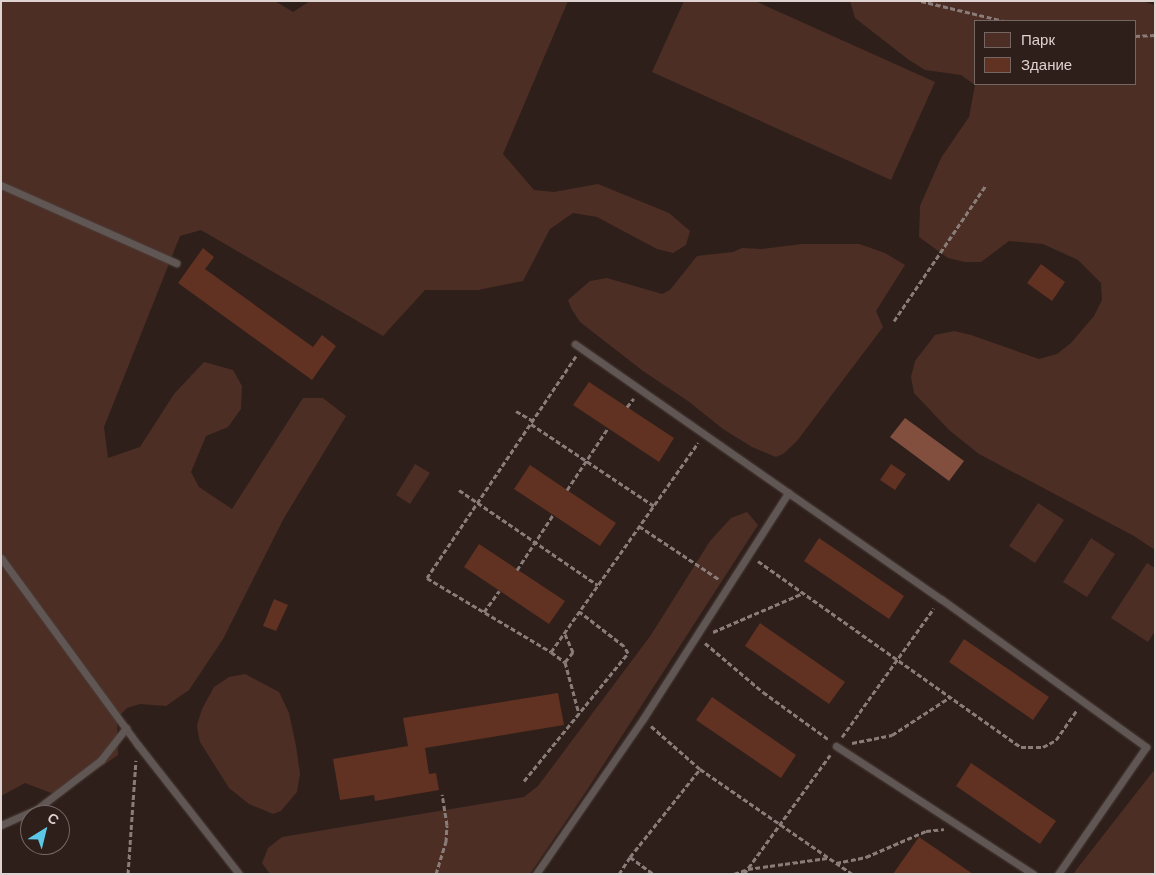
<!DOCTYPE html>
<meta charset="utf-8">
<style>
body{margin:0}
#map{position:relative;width:1156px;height:875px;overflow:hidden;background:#2e1f1a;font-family:"Work Sans",sans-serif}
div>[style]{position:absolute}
.green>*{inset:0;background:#4d2e25}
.water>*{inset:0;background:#824f3f}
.building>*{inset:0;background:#613122}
.path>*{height:3px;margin-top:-1.5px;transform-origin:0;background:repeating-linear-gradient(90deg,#8a7d79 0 5px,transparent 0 7.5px)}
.roads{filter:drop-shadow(0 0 1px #4a3c37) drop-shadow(0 0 1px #4a3c37)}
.lane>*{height:7px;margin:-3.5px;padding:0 3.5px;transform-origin:3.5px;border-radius:3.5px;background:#605755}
span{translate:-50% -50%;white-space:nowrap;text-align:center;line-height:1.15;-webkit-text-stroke:4px #2e1f1a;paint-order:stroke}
.frame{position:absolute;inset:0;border:2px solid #ded3d0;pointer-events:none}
.legend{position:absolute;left:974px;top:20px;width:162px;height:65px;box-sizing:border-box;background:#2e1f1a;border:1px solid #746763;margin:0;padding:6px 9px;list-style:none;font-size:15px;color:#ded3d0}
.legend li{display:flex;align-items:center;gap:10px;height:25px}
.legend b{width:25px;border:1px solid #746763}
.north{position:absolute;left:20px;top:805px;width:50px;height:50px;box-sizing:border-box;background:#2e1f1a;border:1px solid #746763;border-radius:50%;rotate:36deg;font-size:14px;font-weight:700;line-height:20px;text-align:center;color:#ded3d0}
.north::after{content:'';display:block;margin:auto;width:18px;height:22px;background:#5ac8e6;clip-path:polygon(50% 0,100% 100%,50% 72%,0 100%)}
</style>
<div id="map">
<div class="green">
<div style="clip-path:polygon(1px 1px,275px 1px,293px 12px,310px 1px,568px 1px,503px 154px,534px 190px,554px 192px,598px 184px,669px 213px,690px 231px,686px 245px,673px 253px,657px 249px,597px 217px,573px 213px,550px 229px,523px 281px,478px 290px,425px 290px,383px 336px,201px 230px,180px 236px,104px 427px,108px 458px,140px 447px,174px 394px,204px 362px,233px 370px,242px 386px,241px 409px,228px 427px,206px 436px,191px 472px,199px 487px,232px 509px,303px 398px,323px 398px,346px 416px,284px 518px,223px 639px,189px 690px,166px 706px,140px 704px,127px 708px,117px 718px,118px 755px,59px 796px,25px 783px,1px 796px)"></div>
<div style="clip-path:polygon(684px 1px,755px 1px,935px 82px,891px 180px,652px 72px)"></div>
<div style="clip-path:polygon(evenodd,850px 1px,1141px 1px,1155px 5px,1155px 550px,1134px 536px,979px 454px,949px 430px,914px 393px,911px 377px,915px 361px,935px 335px,954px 331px,971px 335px,1039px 359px,1057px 354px,1071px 343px,1094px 316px,1102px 300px,1101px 283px,1078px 260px,1043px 244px,1009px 241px,981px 262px,965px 262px,948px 258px,919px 237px,920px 206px,941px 158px,969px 117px,975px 85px,961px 75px,925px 70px,909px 60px,855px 18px,850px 1px,975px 21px,1135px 21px,1135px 84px,975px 84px,975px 21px)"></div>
<div style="clip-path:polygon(802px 244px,859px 244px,885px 253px,905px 265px,876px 311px,883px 327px,797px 441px,783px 454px,776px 457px,752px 447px,723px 429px,688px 401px,643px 371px,580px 322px,571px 308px,568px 300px,590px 281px,607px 278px,662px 294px,670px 290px,697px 256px,733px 252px,742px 248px,761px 249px)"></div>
<div style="clip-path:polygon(415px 464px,430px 473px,410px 504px,396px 495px)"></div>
<div style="clip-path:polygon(1038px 503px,1064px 520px,1035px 563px,1009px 546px)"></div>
<div style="clip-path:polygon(747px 512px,758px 525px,587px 790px,530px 874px,270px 874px,262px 863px,268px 848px,282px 837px,524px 797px,538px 786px,651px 635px,710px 541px,731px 518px)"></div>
<div style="clip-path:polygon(1091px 538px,1115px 554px,1087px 597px,1063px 582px)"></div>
<div style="clip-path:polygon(1147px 563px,1155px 568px,1155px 631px,1148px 642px,1111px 618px)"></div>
<div style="clip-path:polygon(245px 674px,279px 692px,289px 713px,296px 746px,300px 774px,297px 792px,281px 811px,273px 814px,249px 804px,229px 788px,200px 742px,198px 733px,197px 725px,202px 709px,214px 687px,229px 677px)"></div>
<div style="clip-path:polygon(1155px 769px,1155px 874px,1073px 874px)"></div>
</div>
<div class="water">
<div style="clip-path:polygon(905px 418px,964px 461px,949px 481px,890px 437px)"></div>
</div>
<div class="building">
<div style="clip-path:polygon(203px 248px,214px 257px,205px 269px,313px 347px,322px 335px,336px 346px,312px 380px,178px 283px)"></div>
<div style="clip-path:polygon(1041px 264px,1065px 282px,1052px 301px,1027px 283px)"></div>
<div style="clip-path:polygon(589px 382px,674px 438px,659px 462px,573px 405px)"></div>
<div style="clip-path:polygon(891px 464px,906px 474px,895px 490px,880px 480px)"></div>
<div style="clip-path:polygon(530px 465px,616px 523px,600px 546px,514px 489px)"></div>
<div style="clip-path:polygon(819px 538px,904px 596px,889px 619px,804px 561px)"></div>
<div style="clip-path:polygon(479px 544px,565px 601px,549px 624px,464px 567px)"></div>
<div style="clip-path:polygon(274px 599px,288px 605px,276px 631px,263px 626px)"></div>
<div style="clip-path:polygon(760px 623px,845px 682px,829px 704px,745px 646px)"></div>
<div style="clip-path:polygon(964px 639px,1049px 697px,1033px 720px,949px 662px)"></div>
<div style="clip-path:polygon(558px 693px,564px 725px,425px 748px,429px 774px,436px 773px,439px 790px,375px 801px,374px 795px,340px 800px,333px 759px,408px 746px,403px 718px)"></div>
<div style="clip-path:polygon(712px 697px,796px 755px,781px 778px,696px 720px)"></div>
<div style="clip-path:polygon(971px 763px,1056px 821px,1040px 844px,956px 786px)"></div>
<div style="clip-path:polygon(919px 837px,973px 874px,893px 874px)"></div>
</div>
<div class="path">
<div style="left:921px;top:1px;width:85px;rotate:13.5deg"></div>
<div style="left:1135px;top:36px;width:20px;rotate:-3deg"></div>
<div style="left:894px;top:321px;width:164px;rotate:-55.9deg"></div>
<div style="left:576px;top:356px;width:267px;rotate:123.9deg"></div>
<div style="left:427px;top:578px;width:144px;rotate:30.8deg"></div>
<div style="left:551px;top:652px;width:256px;rotate:-54.9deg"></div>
<div style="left:627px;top:407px;width:11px;rotate:-52deg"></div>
<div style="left:516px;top:411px;width:20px;rotate:30deg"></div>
<div style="left:531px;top:424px;width:148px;rotate:33.7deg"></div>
<div style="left:459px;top:490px;width:168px;rotate:34.4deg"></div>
<div style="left:567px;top:490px;width:74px;rotate:-56.5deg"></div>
<div style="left:639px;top:526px;width:97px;rotate:33.7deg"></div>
<div style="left:758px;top:561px;width:322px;rotate:35.3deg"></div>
<div style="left:1021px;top:747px;width:22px"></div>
<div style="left:1043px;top:747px;width:15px;rotate:-28deg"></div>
<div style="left:1056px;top:740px;width:37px;rotate:-55deg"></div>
<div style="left:517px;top:570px;width:66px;rotate:-56.8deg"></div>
<div style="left:484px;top:612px;width:26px;rotate:-54deg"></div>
<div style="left:713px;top:632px;width:98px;rotate:-23.4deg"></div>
<div style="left:565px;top:634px;width:20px;rotate:66deg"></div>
<div style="left:573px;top:652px;width:13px;rotate:129deg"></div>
<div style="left:705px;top:643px;width:76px;rotate:40.2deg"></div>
<div style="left:763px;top:692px;width:80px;rotate:35.9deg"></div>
<div style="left:551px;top:652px;width:17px;rotate:36deg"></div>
<div style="left:565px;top:662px;width:54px;rotate:74.9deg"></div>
<div style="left:651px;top:726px;width:65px;rotate:41.3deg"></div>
<div style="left:700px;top:769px;width:185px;rotate:34.6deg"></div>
<div style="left:842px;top:737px;width:158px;rotate:-54.5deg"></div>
<div style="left:852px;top:743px;width:41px;rotate:-11.3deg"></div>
<div style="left:892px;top:735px;width:69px;rotate:-33.2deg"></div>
<div style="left:524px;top:781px;width:165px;rotate:-50.9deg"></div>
<div style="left:628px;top:653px;width:8px;rotate:-120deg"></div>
<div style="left:624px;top:646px;width:56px;rotate:-142.3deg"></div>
<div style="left:630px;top:857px;width:112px;rotate:-51.5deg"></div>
<div style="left:836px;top:863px;width:31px;rotate:-11deg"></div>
<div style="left:866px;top:857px;width:65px;rotate:-23.4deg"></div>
<div style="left:926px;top:831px;width:18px;rotate:-6deg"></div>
<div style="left:128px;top:874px;width:114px;rotate:-86deg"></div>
<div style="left:436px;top:874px;width:34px;rotate:-73deg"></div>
<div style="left:446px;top:842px;width:17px;rotate:-87deg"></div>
<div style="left:447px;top:825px;width:31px;rotate:-99deg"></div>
<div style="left:619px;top:874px;width:20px;rotate:-57deg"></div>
<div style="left:630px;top:857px;width:29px;rotate:36deg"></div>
<div style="left:734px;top:874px;width:15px;rotate:-20deg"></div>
<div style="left:748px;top:869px;width:80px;rotate:-7.9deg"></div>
<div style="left:744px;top:874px;width:147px;rotate:-54.1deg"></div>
</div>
<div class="roads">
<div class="lane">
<div style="left:1px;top:185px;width:192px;rotate:24deg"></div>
<div style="left:575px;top:344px;width:446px;rotate:34.9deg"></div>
<div style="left:941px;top:599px;width:253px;rotate:35.8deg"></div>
<div style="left:1146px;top:747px;width:155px;rotate:124.7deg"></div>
<div style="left:1px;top:558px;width:232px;rotate:53.8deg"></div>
<div style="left:138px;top:745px;width:164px;rotate:51.9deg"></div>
<div style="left:836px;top:746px;width:235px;rotate:33deg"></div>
<div style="left:1px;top:825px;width:39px;rotate:-24deg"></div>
<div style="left:37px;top:809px;width:81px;rotate:-37.4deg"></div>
<div style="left:101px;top:760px;width:41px;rotate:-52deg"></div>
<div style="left:536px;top:874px;width:188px;rotate:-55.4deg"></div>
<div style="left:643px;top:719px;width:269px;rotate:-57.3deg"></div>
</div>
</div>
<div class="frame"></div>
<ul class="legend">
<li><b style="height:14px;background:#4d2e25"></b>Парк</li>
<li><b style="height:14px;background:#613122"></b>Здание</li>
</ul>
<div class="north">С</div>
</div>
